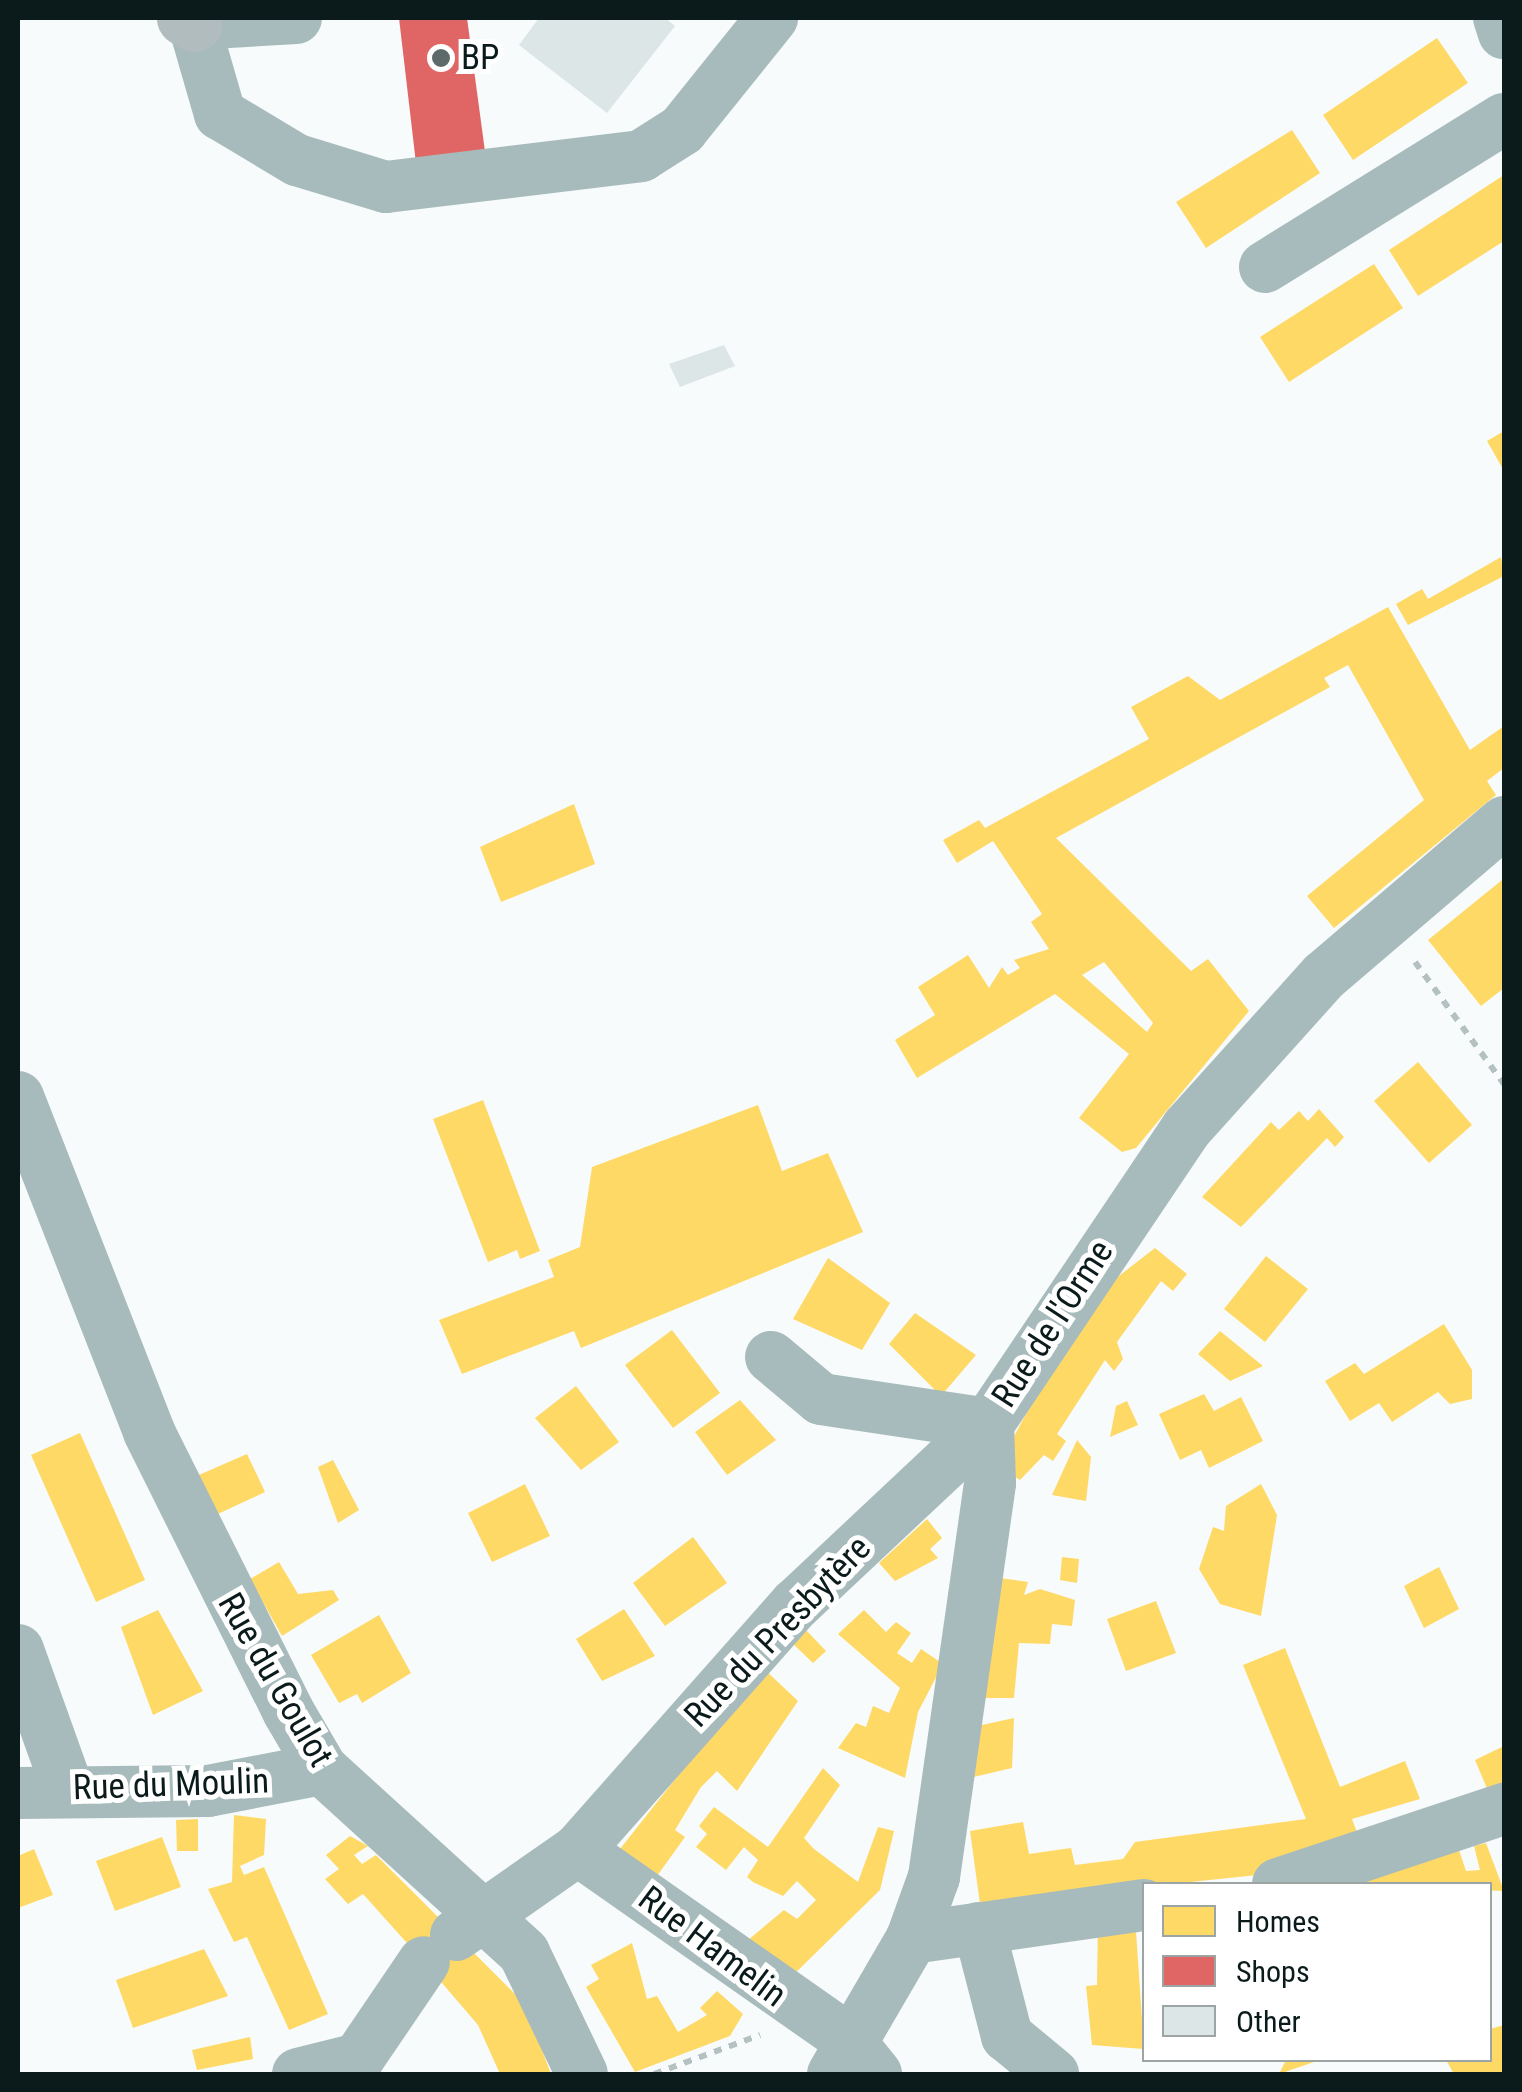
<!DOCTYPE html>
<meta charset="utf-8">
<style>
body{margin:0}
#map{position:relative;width:1522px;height:2092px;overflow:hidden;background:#f7fbfb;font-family:"Roboto Condensed",sans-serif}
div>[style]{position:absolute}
.homes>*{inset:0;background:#ffd966}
.shops>*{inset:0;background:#e06666}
.building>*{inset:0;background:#dce6e7}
.path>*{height:6px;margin-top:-3px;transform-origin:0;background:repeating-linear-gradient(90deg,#b5c0c1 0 8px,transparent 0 16px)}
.minor>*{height:52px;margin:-26px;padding:0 26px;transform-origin:26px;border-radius:26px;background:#a8bbbc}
.highway>*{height:55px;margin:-27.5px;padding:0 27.5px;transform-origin:27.5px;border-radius:27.5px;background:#b0bcbd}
.dots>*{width:28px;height:28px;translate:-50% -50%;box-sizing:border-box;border:5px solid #fff;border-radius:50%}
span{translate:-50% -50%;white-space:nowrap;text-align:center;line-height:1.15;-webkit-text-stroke:10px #fff;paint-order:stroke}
.poi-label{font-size:35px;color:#0b1b1c}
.left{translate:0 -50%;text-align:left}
.street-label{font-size:35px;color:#0b1b1c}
.frame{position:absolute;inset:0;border:20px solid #0b1b1c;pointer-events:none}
.legend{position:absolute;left:1142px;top:1882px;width:350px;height:180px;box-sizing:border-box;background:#fff;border:2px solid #9da4a4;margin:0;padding:12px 18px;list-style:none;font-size:30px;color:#0b1b1c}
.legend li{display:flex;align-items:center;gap:20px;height:50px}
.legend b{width:50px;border:2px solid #9da4a4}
</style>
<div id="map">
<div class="homes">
<div style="clip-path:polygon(1437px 38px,1468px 83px,1353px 160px,1323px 115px)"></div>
<div style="clip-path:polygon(1292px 130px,1320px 173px,1206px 248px,1176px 202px)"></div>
<div style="clip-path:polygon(1504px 175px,1504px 241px,1418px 296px,1389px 250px)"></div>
<div style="clip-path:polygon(1374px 264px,1403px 308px,1289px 382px,1260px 337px)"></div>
<div style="clip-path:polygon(1504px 431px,1504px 471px,1487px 441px)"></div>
<div style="clip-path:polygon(1501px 557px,1504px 576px,1408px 625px,1396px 604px,1422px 589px,1428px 599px)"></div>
<div style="clip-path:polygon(evenodd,1388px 607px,1470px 750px,1504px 726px,1504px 768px,1487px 781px,1496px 795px,1334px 928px,1307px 896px,1424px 800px,1348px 665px,1324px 678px,1330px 687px,1056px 838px,1191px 971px,1208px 959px,1249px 1011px,1136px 1148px,1122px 1152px,1079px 1118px,1129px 1054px,1055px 994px,917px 1078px,895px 1040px,935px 1015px,918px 987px,968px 955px,989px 988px,1002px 967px,1008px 975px,1020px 968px,1014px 960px,1049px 949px,1031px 922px,1042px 914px,993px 841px,957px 863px,943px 840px,979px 820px,985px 828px,1149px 739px,1131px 707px,1188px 676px,1220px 700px,1388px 607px,1104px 962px,1153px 1023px,1147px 1032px,1082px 975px,1104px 962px)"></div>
<div style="clip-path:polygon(574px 804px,595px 864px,501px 902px,480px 847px)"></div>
<div style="clip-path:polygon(1502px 880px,1504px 988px,1481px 1006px,1428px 940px)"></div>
<div style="clip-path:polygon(1418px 1062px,1472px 1125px,1429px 1163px,1374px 1101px)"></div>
<div style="clip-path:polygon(483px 1100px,540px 1251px,520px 1259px,517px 1250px,488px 1262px,433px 1119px)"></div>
<div style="clip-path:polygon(758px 1105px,782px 1171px,828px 1153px,863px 1232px,581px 1348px,574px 1331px,462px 1374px,439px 1320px,554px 1277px,548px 1260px,580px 1247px,592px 1167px)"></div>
<div style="clip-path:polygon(1319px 1109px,1344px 1137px,1335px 1147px,1327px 1138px,1241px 1227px,1202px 1197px,1271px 1122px,1279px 1130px,1299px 1111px,1308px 1121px)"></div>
<div style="clip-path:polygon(1155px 1248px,1187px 1274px,1173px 1291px,1161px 1281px,1117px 1342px,1123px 1359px,1114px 1371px,1105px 1360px,1057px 1434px,1066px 1441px,1053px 1461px,1044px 1455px,1020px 1480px,998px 1466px,1026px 1414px,1102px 1289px)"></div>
<div style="clip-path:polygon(1266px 1256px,1308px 1289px,1265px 1342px,1224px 1309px)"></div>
<div style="clip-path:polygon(828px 1258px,890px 1303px,862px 1350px,793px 1319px)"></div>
<div style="clip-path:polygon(915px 1313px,976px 1355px,941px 1396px,889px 1344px)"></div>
<div style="clip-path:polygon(1444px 1324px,1472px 1370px,1472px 1399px,1450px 1404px,1438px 1392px,1392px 1422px,1379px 1403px,1350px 1421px,1325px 1381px,1355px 1363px,1364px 1374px)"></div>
<div style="clip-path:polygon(672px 1330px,720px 1393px,673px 1428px,625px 1365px)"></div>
<div style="clip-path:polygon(1220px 1331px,1263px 1366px,1230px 1381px,1198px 1354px)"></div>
<div style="clip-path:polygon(576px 1386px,619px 1442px,581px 1470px,535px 1418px)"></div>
<div style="clip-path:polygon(1204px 1394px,1214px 1411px,1241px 1397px,1263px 1441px,1209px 1468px,1201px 1450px,1180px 1460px,1159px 1414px)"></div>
<div style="clip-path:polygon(740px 1400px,776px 1440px,727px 1475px,695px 1432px)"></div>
<div style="clip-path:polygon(1127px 1401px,1138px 1425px,1110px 1437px,1116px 1406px)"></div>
<div style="clip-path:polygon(80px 1433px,145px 1580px,96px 1602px,31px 1455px)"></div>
<div style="clip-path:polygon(1077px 1440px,1091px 1457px,1086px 1501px,1052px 1495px)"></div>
<div style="clip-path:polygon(247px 1454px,265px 1492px,205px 1520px,185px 1481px)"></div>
<div style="clip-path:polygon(333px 1460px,359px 1510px,338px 1523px,318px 1467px)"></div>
<div style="clip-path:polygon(525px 1484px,550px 1536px,492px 1562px,468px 1513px)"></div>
<div style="clip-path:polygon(1261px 1484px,1277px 1515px,1261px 1616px,1220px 1604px,1199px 1569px,1213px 1527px,1224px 1531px,1226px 1506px)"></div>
<div style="clip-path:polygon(927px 1519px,942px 1538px,930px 1549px,938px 1558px,895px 1581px,879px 1563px)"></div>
<div style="clip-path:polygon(693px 1537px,727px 1583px,665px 1626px,633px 1583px)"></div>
<div style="clip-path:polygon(1062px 1557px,1079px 1559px,1077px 1583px,1060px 1580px)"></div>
<div style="clip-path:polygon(279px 1562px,298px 1594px,333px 1590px,339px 1600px,282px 1636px,250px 1579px)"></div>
<div style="clip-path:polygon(1439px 1567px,1459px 1609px,1424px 1628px,1404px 1586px)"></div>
<div style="clip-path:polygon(986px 1576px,1028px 1582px,1024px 1595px,1040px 1589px,1075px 1600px,1072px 1626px,1052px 1624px,1050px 1644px,1019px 1643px,1014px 1698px,979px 1698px)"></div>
<div style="clip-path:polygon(1156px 1601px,1176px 1653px,1126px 1671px,1107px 1619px)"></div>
<div style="clip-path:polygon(624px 1609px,655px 1656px,602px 1681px,576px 1639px)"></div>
<div style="clip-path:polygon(158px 1610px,203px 1691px,153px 1715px,121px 1627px)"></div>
<div style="clip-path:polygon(864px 1610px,886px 1632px,896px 1622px,911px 1633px,897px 1653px,912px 1663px,921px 1649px,943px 1664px,918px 1712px,905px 1778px,838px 1748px,856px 1723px,866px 1727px,873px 1706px,889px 1713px,900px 1688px,838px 1634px)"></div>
<div style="clip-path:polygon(379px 1615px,411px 1673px,362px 1703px,357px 1694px,339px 1703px,311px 1655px)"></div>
<div style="clip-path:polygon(805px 1629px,826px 1651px,813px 1663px,791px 1642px)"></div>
<div style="clip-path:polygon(1285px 1648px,1340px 1787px,1405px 1761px,1420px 1799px,1352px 1819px,1361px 1843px,1267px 1874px,980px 1904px,970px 1831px,1023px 1822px,1029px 1854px,1071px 1848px,1075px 1865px,1123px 1859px,1135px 1842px,1306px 1819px,1243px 1665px)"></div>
<div style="clip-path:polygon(763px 1668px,798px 1701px,737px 1791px,717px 1771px,701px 1787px,675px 1830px,685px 1837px,657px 1876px,620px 1849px)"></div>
<div style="clip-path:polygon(1014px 1718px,1012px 1768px,965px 1779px,968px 1728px)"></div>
<div style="clip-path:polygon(1504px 1746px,1504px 1792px,1491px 1798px,1475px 1760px)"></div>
<div style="clip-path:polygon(823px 1768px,840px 1785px,804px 1838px,814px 1849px,858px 1882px,878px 1827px,894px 1831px,880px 1890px,784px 1984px,736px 1950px,784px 1910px,797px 1919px,816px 1900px,797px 1881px,783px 1896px,753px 1882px,747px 1877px,758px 1860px,744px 1847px,726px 1870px,696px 1847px,707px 1834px,699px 1826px,714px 1807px,768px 1847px)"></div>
<div style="clip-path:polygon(234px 1815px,266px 1819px,264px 1855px,240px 1866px,244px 1875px,264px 1867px,328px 2014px,289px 2030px,247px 1937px,234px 1942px,208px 1889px,232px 1882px)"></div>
<div style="clip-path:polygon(198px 1819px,198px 1851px,177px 1851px,176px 1820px)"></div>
<div style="clip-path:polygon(350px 1836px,368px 1846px,354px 1855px,362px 1864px,376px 1855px,524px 2003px,551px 2074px,500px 2074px,478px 2025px,424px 1962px,363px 1894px,348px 1904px,325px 1879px,339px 1869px,326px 1855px)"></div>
<div style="clip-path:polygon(162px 1837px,181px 1887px,115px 1911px,96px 1861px)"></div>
<div style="clip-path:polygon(1486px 1843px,1504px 1891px,1324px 1884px,1459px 1850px,1466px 1871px,1480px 1870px,1474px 1846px)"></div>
<div style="clip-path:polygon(34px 1849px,53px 1895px,18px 1908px,18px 1856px)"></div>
<div style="clip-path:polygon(1135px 1916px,1144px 2049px,1092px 2045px,1086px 1986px,1097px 1985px,1098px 1921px)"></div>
<div style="clip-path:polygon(632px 1943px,647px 1999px,657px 1996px,678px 2032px,707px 2015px,700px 2008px,717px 1991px,743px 2014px,730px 2036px,635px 2072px,586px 1987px,599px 1979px,591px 1965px)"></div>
<div style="clip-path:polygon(204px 1949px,228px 1996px,133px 2028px,116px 1980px)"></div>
<div style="clip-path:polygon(1504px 2025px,1504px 2074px,1454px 2074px,1446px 2060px,1490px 2060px,1490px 2029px)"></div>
<div style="clip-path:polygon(250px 2037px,253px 2059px,197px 2070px,192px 2050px)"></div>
<div style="clip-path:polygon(1286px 2060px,1317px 2060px,1317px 2061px,1279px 2074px)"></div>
</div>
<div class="shops">
<div style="clip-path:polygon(399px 18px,467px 18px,491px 196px,421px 206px)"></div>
</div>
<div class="building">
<div style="clip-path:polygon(539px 18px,665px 18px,675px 26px,607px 113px,519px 45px)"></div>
<div style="clip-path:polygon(724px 345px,735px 366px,680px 387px,669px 364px)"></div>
</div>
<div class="path">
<div style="left:1415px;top:962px;width:151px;rotate:53.9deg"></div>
<div style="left:654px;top:2074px;width:113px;rotate:-20.2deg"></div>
</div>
<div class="minor">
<div style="left:296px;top:18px;width:102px;rotate:176.6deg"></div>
<div style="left:194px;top:24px;width:94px;rotate:73.9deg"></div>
<div style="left:220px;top:114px;width:90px;rotate:30.9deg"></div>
<div style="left:297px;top:160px;width:93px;rotate:16.9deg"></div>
<div style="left:386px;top:187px;width:257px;rotate:-6.9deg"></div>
<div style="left:641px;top:156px;width:49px;rotate:-32.4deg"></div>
<div style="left:682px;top:130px;width:144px;rotate:-51.2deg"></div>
<div style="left:1499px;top:18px;width:16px;rotate:72deg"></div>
<div style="left:1265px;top:267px;width:281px;rotate:-31.8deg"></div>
<div style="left:18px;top:1097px;width:360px;rotate:68.6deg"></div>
<div style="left:149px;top:1432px;width:312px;rotate:63.5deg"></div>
<div style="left:288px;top:1711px;width:67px;rotate:59.6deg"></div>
<div style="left:322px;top:1769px;width:273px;rotate:42.3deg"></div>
<div style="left:524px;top:1953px;width:134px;rotate:64.4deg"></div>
<div style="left:771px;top:1357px;width:65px;rotate:40deg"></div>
<div style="left:821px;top:1399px;width:169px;rotate:8.5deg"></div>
<div style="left:18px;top:1650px;width:145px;rotate:70.3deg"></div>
<div style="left:18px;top:1793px;width:190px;rotate:-0.6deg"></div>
<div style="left:208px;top:1791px;width:116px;rotate:-10.9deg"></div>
<div style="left:578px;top:1850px;width:330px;rotate:35deg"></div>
<div style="left:848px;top:2039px;width:45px;rotate:51.3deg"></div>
<div style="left:1278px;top:1884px;width:238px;rotate:-18.4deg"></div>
<div style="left:979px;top:1928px;width:112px;rotate:75.5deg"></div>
<div style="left:1007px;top:2036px;width:60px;rotate:39.6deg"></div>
<div style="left:456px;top:1935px;width:149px;rotate:-34.9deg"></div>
<div style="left:578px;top:1850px;width:329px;rotate:-48.5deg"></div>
<div style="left:796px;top:1604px;width:263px;rotate:-43.2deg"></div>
<div style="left:988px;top:1424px;width:357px;rotate:-56.1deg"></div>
<div style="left:1187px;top:1128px;width:205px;rotate:-48deg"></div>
<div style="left:1324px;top:976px;width:237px;rotate:-40.5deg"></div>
<div style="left:912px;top:1938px;width:234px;rotate:-8.1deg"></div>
<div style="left:298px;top:2074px;width:62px;rotate:-14deg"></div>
<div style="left:358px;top:2059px;width:117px;rotate:-55.8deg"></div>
<div style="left:833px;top:2074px;width:157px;rotate:-59.8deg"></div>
<div style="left:912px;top:1938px;width:65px;rotate:-70.2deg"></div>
<div style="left:934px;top:1877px;width:398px;rotate:-81.9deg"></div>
<div style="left:990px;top:1483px;width:59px;rotate:-91.9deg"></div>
</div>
<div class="highway">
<div style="left:184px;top:18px;width:12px;rotate:31deg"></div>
</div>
<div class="dots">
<div style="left:441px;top:58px;background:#5e696a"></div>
</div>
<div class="poi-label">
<span class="left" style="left:461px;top:58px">BP</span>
</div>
<div class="street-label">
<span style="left:1053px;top:1324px;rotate:-57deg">Rue de l'Orme</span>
<span style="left:778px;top:1632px;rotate:-46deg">Rue du Presbytère</span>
<span style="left:275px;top:1680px;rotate:60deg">Rue du Goulot</span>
<span style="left:171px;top:1785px;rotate:-2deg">Rue du Moulin</span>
<span style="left:712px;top:1947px;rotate:37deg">Rue Hamelin</span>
</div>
<div class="frame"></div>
<ul class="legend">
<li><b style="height:28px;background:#ffd966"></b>Homes</li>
<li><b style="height:28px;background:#e06666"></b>Shops</li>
<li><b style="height:28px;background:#dce6e7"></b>Other</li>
</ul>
</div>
